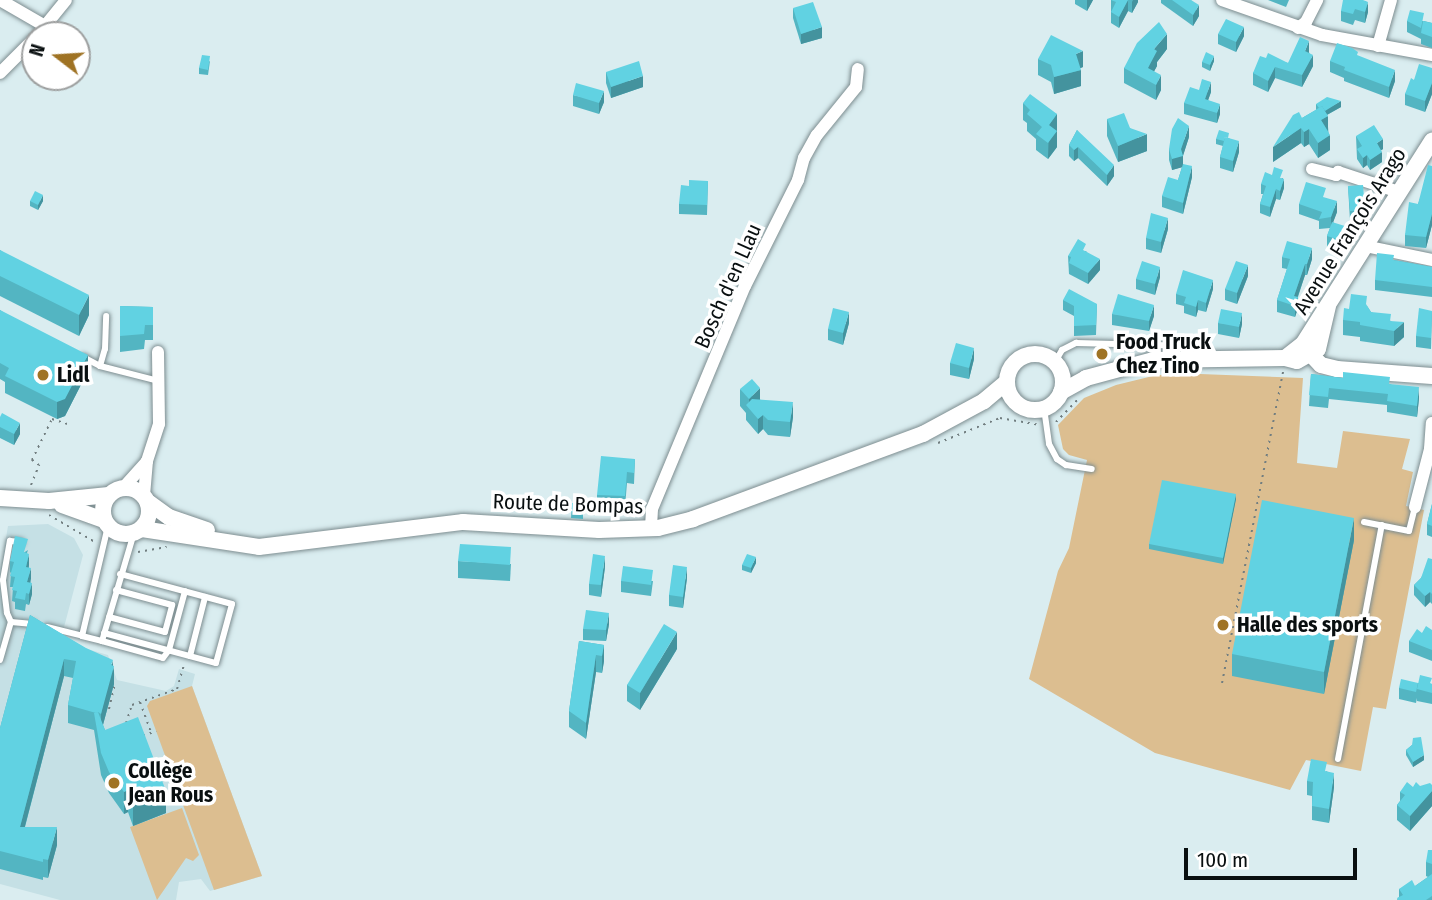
<!DOCTYPE html>
<meta charset="utf-8">
<style>
body{margin:0}
#map{position:relative;width:1432px;height:900px;overflow:hidden;background:#daedf0;font-family:"Fira Sans Condensed",sans-serif}
div>[style]{position:absolute}
.built>*{inset:0;background:#c5e0e5}
.green>*{inset:0;background:#dcbe90}
.path>*{height:2px;margin-top:-1px;transform-origin:0;background:repeating-linear-gradient(90deg,#727e80 0 2px,transparent 0 7px)}
.roads{filter:drop-shadow(0 0 2px #7d8d90) drop-shadow(0 0 2px #7d8d90)}
.service>*{height:6px;margin:-3px;padding:0 3px;transform-origin:3px;border-radius:3px;background:#fff}
.minor>*{height:12px;margin:-6px;padding:0 6px;transform-origin:6px;border-radius:6px;background:#fff}
.secondary>*{height:16px;margin:-8px;padding:0 8px;transform-origin:8px;border-radius:8px;background:#fff}
.secondary>.ring{margin:-8px;padding:0;box-sizing:content-box;background:none;border:16px solid #fff;border-radius:50%}
.wall>*{inset:0;background:#53b5c2}
.shaded-wall>*{inset:0;background:#44939e}
.building>*{inset:0;background:#61d2e2}
.dots>*{width:19px;height:19px;translate:-50% -50%;box-sizing:border-box;border:4px solid #fff;border-radius:50%}
span{translate:-50% -50%;white-space:nowrap;text-align:center;line-height:1.15;-webkit-text-stroke:7px #fff;paint-order:stroke}
.street-label{font-size:21px;color:#090f10}
.poi-label{font-size:21px;color:#090f10;font-weight:700}
.left{translate:0 -50%;text-align:left}
.north{position:absolute;left:21px;top:21px;width:70px;height:70px;box-sizing:border-box;background:#fff;border:2px solid #9d9f9f;border-radius:50%;rotate:287deg;font-size:19px;font-weight:700;line-height:28px;text-align:center;color:#090f10}
.north::after{content:'';display:block;margin:auto;width:24px;height:32px;background:#9f7324;clip-path:polygon(50% 0,100% 100%,50% 72%,0 100%)}
.scale{position:absolute;left:1184px;top:848px;width:173px;height:32px;box-sizing:border-box;border:4px solid #090f10;border-top:0;padding-left:9px;font-size:21px;line-height:24px;white-space:nowrap;color:#090f10;-webkit-text-stroke:5px #fff;paint-order:stroke}
</style>
<div id="map">
<div class="built">
<div style="clip-path:polygon(48px 524px,74px 538px,83px 555px,62px 635px,67px 637px,66px 643px,108px 655px,117px 680px,166px 691px,174px 686px,179px 669px,195px 674px,192px 686px,262px 876px,210px 891px,201px 879px,179px 882px,176px 900px,60px 900px,0 884px,0 573px,8px 526px)"></div>
</div>
<div class="green">
<div style="clip-path:polygon(1200px 374px,1303px 378px,1297px 463px,1337px 468px,1343px 431px,1410px 439px,1402px 469px,1413px 472px,1406px 506px,1424px 510px,1386px 709px,1373px 707px,1361px 771px,1306px 760px,1290px 790px,1155px 753px,1029px 679px,1058px 571px,1069px 548px,1087px 460px,1069px 455px,1063px 449px,1058px 425px,1084px 398px,1116px 385px,1157px 375px)"></div>
<div style="clip-path:polygon(192px 686px,262px 876px,214px 890px,147px 706px,150px 701px)"></div>
<div style="clip-path:polygon(182px 808px,199px 855px,193px 861px,186px 858px,157px 900px,130px 827px)"></div>
</div>
<div class="path">
<div style="left:1056px;top:422px;width:33px;rotate:-46deg"></div>
<div style="left:938px;top:443px;width:67px;rotate:-22deg"></div>
<div style="left:1000px;top:418px;width:39px;rotate:10deg"></div>
<div style="left:31px;top:485px;width:22px;rotate:-68deg"></div>
<div style="left:39px;top:465px;width:9px;rotate:-144deg"></div>
<div style="left:32px;top:460px;width:46px;rotate:-64deg"></div>
<div style="left:52px;top:419px;width:19px;rotate:18deg"></div>
<div style="left:49px;top:515px;width:53px;rotate:30.4deg"></div>
<div style="left:138px;top:552px;width:29px;rotate:-10deg"></div>
<div style="left:1222px;top:683px;width:317px;rotate:-78.9deg"></div>
<div style="left:140px;top:702px;width:32px;rotate:70deg"></div>
<div style="left:109px;top:709px;width:26px;rotate:-77deg"></div>
<div style="left:126px;top:723px;width:19px;rotate:-72deg"></div>
<div style="left:132px;top:705px;width:48px;rotate:-19.6deg"></div>
<div style="left:177px;top:689px;width:25px;rotate:-74deg"></div>
<div style="left:143px;top:736px;width:14px;rotate:-21deg"></div>
</div>
<div class="roads">
<div class="service">
<div style="left:83px;top:357px;width:19px;rotate:28deg"></div>
<div style="left:100px;top:366px;width:61px;rotate:14.3deg"></div>
<div style="left:1055px;top:362px;width:14px;rotate:-60deg"></div>
<div style="left:1062px;top:350px;width:16px;rotate:-27deg"></div>
<div style="left:1076px;top:343px;width:118px;rotate:1.5deg"></div>
<div style="left:100px;top:366px;width:18px;rotate:-74deg"></div>
<div style="left:105px;top:349px;width:33px;rotate:-88deg"></div>
<div style="left:1044px;top:408px;width:36px;rotate:82deg"></div>
<div style="left:1049px;top:444px;width:17px;rotate:62deg"></div>
<div style="left:1057px;top:459px;width:11px;rotate:34deg"></div>
<div style="left:1066px;top:465px;width:26px;rotate:9deg"></div>
<div style="left:1364px;top:522px;width:46px;rotate:11.3deg"></div>
<div style="left:1409px;top:531px;width:25px;rotate:-76deg"></div>
<div style="left:108px;top:526px;width:113px;rotate:103.3deg"></div>
<div style="left:82px;top:636px;width:21px;rotate:14deg"></div>
<div style="left:102px;top:641px;width:113px;rotate:-73.5deg"></div>
<div style="left:109px;top:617px;width:58px;rotate:15deg"></div>
<div style="left:165px;top:632px;width:28px;rotate:-75deg"></div>
<div style="left:172px;top:605px;width:58px;rotate:-165deg"></div>
<div style="left:11px;top:622px;width:22px;rotate:5deg"></div>
<div style="left:47px;top:627px;width:36px;rotate:14deg"></div>
<div style="left:104px;top:633px;width:116px;rotate:15deg"></div>
<div style="left:216px;top:663px;width:61px;rotate:-74.8deg"></div>
<div style="left:232px;top:604px;width:116px;rotate:-165deg"></div>
<div style="left:102px;top:641px;width:63px;rotate:15.6deg"></div>
<div style="left:163px;top:658px;width:10px;rotate:-53deg"></div>
<div style="left:169px;top:650px;width:61px;rotate:-74.8deg"></div>
<div style="left:190px;top:656px;width:61px;rotate:-75.7deg"></div>
<div style="left:0;top:660px;width:40px;rotate:-74deg"></div>
<div style="left:11px;top:622px;width:10px;rotate:-114deg"></div>
<div style="left:7px;top:613px;width:33px;rotate:-97deg"></div>
<div style="left:3px;top:580px;width:40px;rotate:-80deg"></div>
<div style="left:10px;top:541px;width:11px;rotate:5deg"></div>
<div style="left:1338px;top:759px;width:238px;rotate:-79.4deg"></div>
</div>
<div class="minor">
<div style="left:0;top:0;width:52px;rotate:30deg"></div>
<div style="left:1222px;top:0;width:106px;rotate:19.3deg"></div>
<div style="left:1322px;top:35px;width:112px;rotate:10.3deg"></div>
<div style="left:1298px;top:28px;width:10px;rotate:-37deg"></div>
<div style="left:1306px;top:22px;width:25px;rotate:-63deg"></div>
<div style="left:40px;top:32px;width:41px;rotate:-50.9deg"></div>
<div style="left:1378px;top:46px;width:48px;rotate:-74.2deg"></div>
<div style="left:0;top:73px;width:49px;rotate:-45deg"></div>
<div style="left:1312px;top:169px;width:25px;rotate:14deg"></div>
<div style="left:1336px;top:175px;width:4px;rotate:-56deg"></div>
<div style="left:1338px;top:172px;width:64px;rotate:18.2deg"></div>
<div style="left:1365px;top:246px;width:68px;rotate:11.8deg"></div>
<div style="left:147px;top:461px;width:39px;rotate:-72deg"></div>
<div style="left:159px;top:424px;width:72px;rotate:-90.8deg"></div>
<div style="left:123px;top:488px;width:36px;rotate:-48deg"></div>
<div style="left:147px;top:461px;width:34px;rotate:95deg"></div>
<div style="left:1415px;top:507px;width:60px;rotate:-75.5deg"></div>
<div style="left:1430px;top:449px;width:26px;rotate:-86deg"></div>
<div style="left:651px;top:528px;width:19px;rotate:-87deg"></div>
<div style="left:652px;top:509px;width:242px;rotate:-67.4deg"></div>
<div style="left:745px;top:286px;width:119px;rotate:-63.4deg"></div>
<div style="left:798px;top:180px;width:23px;rotate:-75deg"></div>
<div style="left:804px;top:158px;width:26px;rotate:-61deg"></div>
<div style="left:817px;top:135px;width:62px;rotate:-50.9deg"></div>
<div style="left:856px;top:87px;width:18px;rotate:-84deg"></div>
</div>
<div class="secondary">
<div style="left:1306px;top:349px;width:22px;rotate:47deg"></div>
<div style="left:1321px;top:365px;width:16px;rotate:14deg"></div>
<div style="left:1337px;top:369px;width:95px;rotate:4.2deg"></div>
<div class="ring" style="left:1007px;top:354px;width:40px;height:40px"></div>
<div style="left:1285px;top:358px;width:23px;rotate:-38deg"></div>
<div style="left:1303px;top:344px;width:241px;rotate:-57.6deg"></div>
<div style="left:1061px;top:392px;width:29px;rotate:-29deg"></div>
<div style="left:1086px;top:378px;width:69px;rotate:-15deg"></div>
<div style="left:1153px;top:360px;width:132px;rotate:-0.9deg"></div>
<div style="left:1285px;top:358px;width:12px;rotate:14deg"></div>
<div style="left:1297px;top:361px;width:24px;rotate:-30deg"></div>
<div style="left:1318px;top:349px;width:44px;rotate:-76.9deg"></div>
<div class="ring" style="left:103px;top:488px;width:30px;height:30px"></div>
<div style="left:0;top:498px;width:49px;rotate:3.5deg"></div>
<div style="left:49px;top:501px;width:60px;rotate:-5.7deg"></div>
<div style="left:148px;top:502px;width:26px;rotate:36deg"></div>
<div style="left:169px;top:517px;width:40px;rotate:18.9deg"></div>
<div style="left:62px;top:505px;width:45px;rotate:19.7deg"></div>
<div style="left:142px;top:529px;width:118px;rotate:8.7deg"></div>
<div style="left:259px;top:547px;width:206px;rotate:-7deg"></div>
<div style="left:463px;top:522px;width:136px;rotate:3.4deg"></div>
<div style="left:599px;top:530px;width:59px;rotate:-1.9deg"></div>
<div style="left:658px;top:528px;width:36px;rotate:-14deg"></div>
<div style="left:693px;top:519px;width:245px;rotate:-20.3deg"></div>
<div style="left:923px;top:434px;width:69px;rotate:-28.4deg"></div>
<div style="left:984px;top:401px;width:30px;rotate:-40deg"></div>
</div>
</div>
<div class="wall">
<div style="clip-path:polygon(1075px 0,1093px 0,1087px 11px,1075px 4px)"></div>
<div style="clip-path:polygon(1111px 0,1138px 0,1138px 2px,1132px 13px,1128px 11px,1119px 28px,1111px 23px)"></div>
<div style="clip-path:polygon(1161px 0,1191px 0,1199px 16px,1193px 26px,1161px 3px)"></div>
<div style="clip-path:polygon(1268px 0,1289px 0,1286px 7px)"></div>
<div style="clip-path:polygon(1366px 1px,1368px 12px,1365px 23px,1355px 20px,1353px 25px,1341px 21px,1341px 11px)"></div>
<div style="clip-path:polygon(793px 8px,822px 38px,801px 44px,793px 18px)"></div>
<div style="clip-path:polygon(1407px 21px,1424px 21px,1432px 23px,1432px 48px,1421px 44px,1421px 39px,1407px 32px)"></div>
<div style="clip-path:polygon(1218px 34px,1244px 36px,1236px 52px,1218px 44px)"></div>
<div style="clip-path:polygon(1167px 49px,1157px 62px,1157px 66px,1154px 71px,1161px 90px,1156px 100px,1124px 83px,1124px 68px)"></div>
<div style="clip-path:polygon(1309px 52px,1313px 66px,1302px 87px,1275px 78px,1268px 92px,1253px 85px,1253px 73px,1266px 58px,1288px 63px)"></div>
<div style="clip-path:polygon(1358px 56px,1395px 81px,1389px 98px,1344px 81px,1344px 78px,1330px 72px,1330px 61px)"></div>
<div style="clip-path:polygon(1038px 59px,1083px 67px,1080px 68px,1081px 86px,1054px 94px,1051px 82px,1038px 75px)"></div>
<div style="clip-path:polygon(210px 61px,208px 75px,199px 74px,199px 68px)"></div>
<div style="clip-path:polygon(1214px 61px,1210px 71px,1202px 67px,1202px 62px)"></div>
<div style="clip-path:polygon(1432px 68px,1432px 94px,1425px 112px,1405px 105px,1405px 94px,1414px 80px)"></div>
<div style="clip-path:polygon(606px 72px,643px 87px,611px 98px,606px 83px)"></div>
<div style="clip-path:polygon(1199px 90px,1211px 92px,1208px 100px,1220px 114px,1217px 123px,1184px 114px,1184px 103px)"></div>
<div style="clip-path:polygon(573px 95px,604px 102px,599px 114px,573px 106px)"></div>
<div style="clip-path:polygon(1023px 103px,1057px 114px,1057px 147px,1048px 159px,1036px 150px,1036px 139px,1027px 131px,1027px 123px,1023px 120px)"></div>
<div style="clip-path:polygon(1316px 104px,1341px 107px,1327px 115px,1330px 150px,1318px 158px,1309px 144px,1304px 147px,1301px 143px,1273px 162px,1302px 118px,1316px 110px)"></div>
<div style="clip-path:polygon(1107px 119px,1130px 128px,1147px 151px,1118px 162px,1107px 136px)"></div>
<div style="clip-path:polygon(1077px 130px,1114px 176px,1107px 186px,1078px 158px,1074px 161px,1069px 156px,1069px 145px)"></div>
<div style="clip-path:polygon(1356px 136px,1383px 149px,1381px 150px,1382px 162px,1370px 170px,1367px 165px,1363px 168px,1357px 159px)"></div>
<div style="clip-path:polygon(1189px 137px,1183px 155px,1183px 164px,1192px 177px,1183px 214px,1162px 207px,1162px 196px,1178px 180px,1182px 167px,1172px 170px,1169px 160px,1169px 149px)"></div>
<div style="clip-path:polygon(1229px 138px,1239px 152px,1233px 172px,1220px 168px,1220px 157px,1223px 146px,1216px 144px,1216px 139px)"></div>
<div style="clip-path:polygon(1432px 166px,1432px 225px,1426px 248px,1405px 246px,1405px 235px,1418px 204px)"></div>
<div style="clip-path:polygon(1283px 178px,1284px 188px,1280px 200px,1276px 199px,1270px 217px,1260px 213px,1260px 204px,1263px 194px,1261px 194px,1261px 184px)"></div>
<div style="clip-path:polygon(708px 181px,707px 215px,679px 214px,679px 204px,689px 186px)"></div>
<div style="clip-path:polygon(1348px 186px,1365px 210px,1365px 220px,1350px 221px)"></div>
<div style="clip-path:polygon(1326px 198px,1337px 212px,1333px 222px,1348px 238px,1343px 252px,1327px 247px,1327px 236px,1330px 228px,1319px 229px,1319px 221px,1299px 214px,1299px 204px)"></div>
<div style="clip-path:polygon(30px 201px,43px 201px,38px 210px,30px 206px)"></div>
<div style="clip-path:polygon(1168px 229px,1161px 253px,1146px 249px,1146px 238px)"></div>
<div style="clip-path:polygon(0 250px,89px 315px,79px 336px,0 296px)"></div>
<div style="clip-path:polygon(1086px 251px,1100px 270px,1088px 284px,1069px 274px,1068px 256px)"></div>
<div style="clip-path:polygon(1282px 257px,1312px 259px,1307px 275px,1305px 275px,1298px 297px,1298px 308px,1295px 317px,1277px 312px,1277px 300px,1287px 269px,1282px 268px)"></div>
<div style="clip-path:polygon(1394px 260px,1432px 267px,1432px 297px,1375px 290px,1375px 280px)"></div>
<div style="clip-path:polygon(1248px 276px,1237px 304px,1225px 300px,1225px 289px)"></div>
<div style="clip-path:polygon(1160px 277px,1155px 295px,1136px 289px,1136px 279px)"></div>
<div style="clip-path:polygon(1213px 289px,1206px 312px,1198px 310px,1196px 317px,1184px 313px,1184px 306px,1176px 304px,1176px 294px)"></div>
<div style="clip-path:polygon(1063px 300px,1097px 304px,1096px 335px,1074px 336px,1074px 316px,1063px 310px)"></div>
<div style="clip-path:polygon(120px 306px,153px 307px,153px 340px,145px 340px,144px 349px,120px 352px)"></div>
<div style="clip-path:polygon(1367px 306px,1371px 312px,1391px 321px,1404px 337px,1394px 346px,1360px 341px,1360px 337px,1343px 335px,1343px 320px,1349px 309px)"></div>
<div style="clip-path:polygon(0 310px,88px 371px,65px 416px,57px 419px,5px 393px,5px 382px,0 379px)"></div>
<div style="clip-path:polygon(1432px 311px,1431px 349px,1416px 347px,1416px 336px)"></div>
<div style="clip-path:polygon(1112px 314px,1154px 316px,1149px 331px,1112px 325px)"></div>
<div style="clip-path:polygon(849px 323px,843px 345px,828px 340px,828px 329px)"></div>
<div style="clip-path:polygon(1218px 323px,1242px 324px,1239px 338px,1218px 334px)"></div>
<div style="clip-path:polygon(974px 359px,969px 379px,950px 375px,950px 363px)"></div>
<div style="clip-path:polygon(1311px 374px,1390px 384px,1419px 398px,1417px 417px,1387px 412px,1387px 405px,1329px 399px,1328px 408px,1309px 406px)"></div>
<div style="clip-path:polygon(740px 389px,793px 417px,790px 437px,768px 435px,763px 429px,758px 434px,746px 420px,746px 413px,740px 406px)"></div>
<div style="clip-path:polygon(0 417px,20px 434px,14px 445px,0 438px)"></div>
<div style="clip-path:polygon(635px 459px,634px 484px,627px 483px,625px 507px,597px 506px,597px 495px)"></div>
<div style="clip-path:polygon(1236px 499px,1223px 564px,1149px 549px,1149px 544px)"></div>
<div style="clip-path:polygon(572px 503px,583px 504px,583px 519px,571px 518px)"></div>
<div style="clip-path:polygon(1432px 504px,1432px 537px,1427px 535px,1427px 524px)"></div>
<div style="clip-path:polygon(1354px 540px,1324px 694px,1232px 676px,1232px 654px)"></div>
<div style="clip-path:polygon(28px 550px,27px 553px,29px 565px,29px 568px,32px 594px,29px 605px,26px 604px,25px 611px,15px 609px,15px 602px,12px 601px,13px 587px,10px 587px,11px 573px,10px 572px,10px 561px)"></div>
<div style="clip-path:polygon(1432px 559px,1432px 604px,1430px 602px,1425px 607px,1414px 595px,1414px 585px,1421px 578px)"></div>
<div style="clip-path:polygon(458px 561px,511px 564px,510px 581px,458px 578px)"></div>
<div style="clip-path:polygon(756px 563px,751px 573px,742px 570px,742px 565px)"></div>
<div style="clip-path:polygon(605px 567px,601px 597px,589px 595px,589px 584px)"></div>
<div style="clip-path:polygon(687px 578px,683px 608px,669px 606px,669px 595px)"></div>
<div style="clip-path:polygon(621px 581px,653px 581px,651px 596px,621px 592px)"></div>
<div style="clip-path:polygon(30px 615px,113px 665px,114px 684px,103px 725px,105px 730px,166px 813px,133px 826px,128px 812px,124px 814px,109px 793px,101px 775px,94px 730px,68px 723px,68px 705px,73px 678px,64px 676px,25px 827px,57px 845px,48px 878px,43px 877px,43px 880px,0 869px,0 728px)"></div>
<div style="clip-path:polygon(609px 624px,606px 641px,583px 640px,583px 629px)"></div>
<div style="clip-path:polygon(1432px 630px,1432px 661px,1409px 652px,1409px 641px,1422px 633px)"></div>
<div style="clip-path:polygon(579px 641px,604px 645px,604px 661px,602px 673px,596px 672px,586px 739px,569px 727px,569px 711px)"></div>
<div style="clip-path:polygon(677px 649px,640px 710px,627px 701px,627px 685px)"></div>
<div style="clip-path:polygon(1418px 683px,1432px 684px,1432px 704px,1417px 701px,1417px 698px,1416px 703px,1399px 699px,1399px 688px)"></div>
<div style="clip-path:polygon(1412px 745px,1424px 760px,1413px 767px,1406px 755px,1406px 750px)"></div>
<div style="clip-path:polygon(1327px 771px,1334px 787px,1329px 823px,1312px 820px,1312px 796px,1307px 795px,1307px 781px)"></div>
<div style="clip-path:polygon(1432px 785px,1432px 806px,1410px 831px,1397px 820px,1397px 805px,1400px 801px,1400px 792px,1413px 787px)"></div>
<div style="clip-path:polygon(1432px 850px,1432px 900px,1397px 900px,1399px 897px,1399px 889px,1415px 886px,1428px 877px,1426px 876px,1426px 862px)"></div>
</div>
<div class="shaded-wall">
<div style="clip-path:polygon(1087px 0,1093px 0,1087px 11px)"></div>
<div style="clip-path:polygon(1128px 0,1128px 11px,1119px 28px,1119px 17px)"></div>
<div style="clip-path:polygon(1133px 0,1138px 0,1138px 2px,1132px 13px,1132px 2px)"></div>
<div style="clip-path:polygon(1368px 2px,1368px 12px,1365px 23px,1365px 12px)"></div>
<div style="clip-path:polygon(1199px 5px,1199px 16px,1193px 26px,1193px 15px)"></div>
<div style="clip-path:polygon(822px 27px,822px 38px,801px 44px,801px 34px)"></div>
<div style="clip-path:polygon(1244px 27px,1244px 36px,1236px 52px,1236px 42px)"></div>
<div style="clip-path:polygon(1167px 34px,1167px 49px,1157px 62px,1157px 66px,1149px 81px,1148px 68px,1154px 49px)"></div>
<div style="clip-path:polygon(1309px 41px,1309px 52px,1305px 62px,1305px 51px)"></div>
<div style="clip-path:polygon(1083px 51px,1083px 67px,1076px 70px,1076px 54px)"></div>
<div style="clip-path:polygon(1313px 55px,1313px 66px,1302px 87px,1302px 75px)"></div>
<div style="clip-path:polygon(1214px 56px,1214px 61px,1210px 71px,1210px 65px)"></div>
<div style="clip-path:polygon(1275px 67px,1275px 78px,1268px 92px,1268px 81px)"></div>
<div style="clip-path:polygon(1081px 70px,1081px 86px,1054px 94px,1054px 77px)"></div>
<div style="clip-path:polygon(1395px 70px,1395px 81px,1389px 98px,1389px 87px)"></div>
<div style="clip-path:polygon(1161px 75px,1161px 90px,1156px 100px,1156px 85px)"></div>
<div style="clip-path:polygon(643px 76px,643px 87px,611px 98px,611px 87px)"></div>
<div style="clip-path:polygon(1211px 82px,1211px 92px,1205px 109px,1205px 99px)"></div>
<div style="clip-path:polygon(1432px 83px,1432px 94px,1425px 112px,1425px 101px)"></div>
<div style="clip-path:polygon(604px 91px,604px 102px,599px 114px,599px 103px)"></div>
<div style="clip-path:polygon(1341px 101px,1341px 107px,1321px 118px,1321px 112px)"></div>
<div style="clip-path:polygon(1220px 104px,1220px 114px,1217px 123px,1217px 113px)"></div>
<div style="clip-path:polygon(1057px 114px,1057px 147px,1048px 159px,1049px 125px)"></div>
<div style="clip-path:polygon(1328px 116px,1328px 131px,1321px 120px)"></div>
<div style="clip-path:polygon(1189px 126px,1189px 137px,1183px 156px,1183px 167px,1172px 170px,1172px 159px,1181px 149px)"></div>
<div style="clip-path:polygon(1301px 128px,1301px 143px,1273px 162px,1273px 147px)"></div>
<div style="clip-path:polygon(1309px 129px,1309px 144px,1304px 147px,1304px 132px)"></div>
<div style="clip-path:polygon(1147px 134px,1147px 151px,1118px 162px,1118px 146px)"></div>
<div style="clip-path:polygon(1330px 135px,1330px 150px,1318px 158px,1318px 143px)"></div>
<div style="clip-path:polygon(1383px 139px,1383px 149px,1377px 153px,1377px 143px)"></div>
<div style="clip-path:polygon(1239px 141px,1239px 152px,1233px 172px,1233px 161px)"></div>
<div style="clip-path:polygon(1078px 147px,1078px 158px,1074px 161px,1074px 150px)"></div>
<div style="clip-path:polygon(1382px 152px,1382px 162px,1370px 170px,1370px 160px)"></div>
<div style="clip-path:polygon(1367px 155px,1367px 165px,1363px 168px,1363px 158px)"></div>
<div style="clip-path:polygon(1114px 165px,1114px 176px,1107px 186px,1107px 175px)"></div>
<div style="clip-path:polygon(1192px 166px,1192px 177px,1183px 214px,1183px 203px)"></div>
<div style="clip-path:polygon(1284px 179px,1284px 188px,1280px 200px,1280px 191px)"></div>
<div style="clip-path:polygon(1276px 189px,1276px 199px,1270px 217px,1270px 207px)"></div>
<div style="clip-path:polygon(43px 195px,43px 201px,38px 210px,38px 205px)"></div>
<div style="clip-path:polygon(1337px 201px,1337px 212px,1331px 228px,1331px 217px)"></div>
<div style="clip-path:polygon(1432px 214px,1432px 225px,1426px 248px,1426px 237px)"></div>
<div style="clip-path:polygon(1168px 218px,1168px 229px,1161px 253px,1161px 242px)"></div>
<div style="clip-path:polygon(1348px 227px,1348px 238px,1343px 252px,1343px 241px)"></div>
<div style="clip-path:polygon(1312px 248px,1312px 259px,1307px 275px,1307px 264px)"></div>
<div style="clip-path:polygon(1100px 259px,1100px 270px,1088px 284px,1088px 273px)"></div>
<div style="clip-path:polygon(1305px 264px,1305px 275px,1294px 307px,1294px 296px)"></div>
<div style="clip-path:polygon(1248px 265px,1248px 276px,1237px 304px,1237px 293px)"></div>
<div style="clip-path:polygon(1160px 267px,1160px 277px,1155px 295px,1155px 284px)"></div>
<div style="clip-path:polygon(1213px 280px,1213px 289px,1206px 312px,1206px 303px)"></div>
<div style="clip-path:polygon(89px 295px,89px 315px,79px 336px,79px 315px)"></div>
<div style="clip-path:polygon(1298px 297px,1298px 308px,1295px 317px,1295px 306px)"></div>
<div style="clip-path:polygon(1198px 300px,1198px 310px,1196px 317px,1196px 307px)"></div>
<div style="clip-path:polygon(1154px 305px,1154px 316px,1149px 331px,1149px 321px)"></div>
<div style="clip-path:polygon(849px 312px,849px 323px,843px 345px,843px 333px)"></div>
<div style="clip-path:polygon(1242px 313px,1242px 324px,1239px 338px,1239px 327px)"></div>
<div style="clip-path:polygon(1404px 322px,1404px 337px,1394px 346px,1394px 331px)"></div>
<div style="clip-path:polygon(974px 348px,974px 359px,969px 379px,969px 368px)"></div>
<div style="clip-path:polygon(88px 355px,88px 371px,65px 416px,57px 419px,57px 402px)"></div>
<div style="clip-path:polygon(1419px 387px,1419px 398px,1417px 417px,1417px 406px)"></div>
<div style="clip-path:polygon(760px 388px,760px 404px,749px 408px,749px 399px)"></div>
<div style="clip-path:polygon(793px 402px,793px 417px,790px 437px,790px 422px)"></div>
<div style="clip-path:polygon(763px 415px,763px 429px,758px 434px,758px 419px)"></div>
<div style="clip-path:polygon(20px 423px,20px 434px,14px 445px,14px 434px)"></div>
<div style="clip-path:polygon(1236px 494px,1236px 499px,1223px 564px,1223px 558px)"></div>
<div style="clip-path:polygon(1354px 518px,1354px 540px,1324px 694px,1324px 672px)"></div>
<div style="clip-path:polygon(29px 554px,29px 565px,26px 578px,26px 567px)"></div>
<div style="clip-path:polygon(605px 556px,605px 567px,601px 597px,601px 585px)"></div>
<div style="clip-path:polygon(756px 557px,756px 563px,751px 573px,751px 568px)"></div>
<div style="clip-path:polygon(687px 567px,687px 578px,683px 608px,683px 597px)"></div>
<div style="clip-path:polygon(31px 568px,31px 579px,27px 593px,27px 582px)"></div>
<div style="clip-path:polygon(32px 583px,32px 594px,29px 605px,29px 594px)"></div>
<div style="clip-path:polygon(1430px 592px,1430px 602px,1425px 607px,1425px 596px)"></div>
<div style="clip-path:polygon(609px 613px,609px 624px,606px 641px,606px 630px)"></div>
<div style="clip-path:polygon(677px 632px,677px 649px,640px 710px,640px 693px)"></div>
<div style="clip-path:polygon(604px 645px,604px 661px,602px 673px,602px 656px)"></div>
<div style="clip-path:polygon(596px 655px,596px 672px,586px 739px,586px 723px)"></div>
<div style="clip-path:polygon(64px 659px,64px 676px,20px 845px,20px 827px)"></div>
<div style="clip-path:polygon(113px 660px,113px 671px,114px 666px,114px 684px,101px 732px,101px 714px)"></div>
<div style="clip-path:polygon(1424px 755px,1424px 760px,1413px 767px,1413px 762px)"></div>
<div style="clip-path:polygon(1334px 773px,1334px 787px,1329px 823px,1329px 809px)"></div>
<div style="clip-path:polygon(128px 790px,128px 812px,124px 814px,124px 792px)"></div>
<div style="clip-path:polygon(166px 791px,166px 813px,133px 826px,133px 804px)"></div>
<div style="clip-path:polygon(1432px 791px,1432px 806px,1410px 831px,1410px 816px)"></div>
<div style="clip-path:polygon(57px 827px,57px 845px,48px 878px,48px 860px)"></div>
</div>
<div class="building">
<div style="clip-path:polygon(1111px 0,1128px 0,1119px 17px,1111px 12px,1116px 2px)"></div>
<div style="clip-path:polygon(1172px 0,1191px 0,1199px 5px,1193px 15px)"></div>
<div style="clip-path:polygon(1343px 0,1363px 0,1368px 2px,1365px 12px,1355px 9px,1353px 14px,1341px 11px)"></div>
<div style="clip-path:polygon(813px 2px,822px 27px,801px 34px,793px 8px)"></div>
<div style="clip-path:polygon(1410px 10px,1424px 13px,1421px 28px,1407px 21px)"></div>
<div style="clip-path:polygon(1226px 19px,1244px 27px,1236px 42px,1218px 34px)"></div>
<div style="clip-path:polygon(1423px 21px,1432px 23px,1432px 37px,1421px 33px)"></div>
<div style="clip-path:polygon(1159px 22px,1167px 34px,1154px 49px,1157px 51px,1148px 68px,1161px 75px,1156px 85px,1124px 68px,1137px 43px)"></div>
<div style="clip-path:polygon(1051px 35px,1083px 51px,1076px 54px,1081px 70px,1054px 77px,1051px 65px,1038px 59px)"></div>
<div style="clip-path:polygon(1300px 37px,1309px 41px,1305px 51px,1313px 55px,1302px 75px,1275px 67px,1268px 81px,1253px 73px,1260px 56px,1266px 58px,1268px 53px,1288px 63px)"></div>
<div style="clip-path:polygon(1337px 43px,1352px 48px,1358px 52px,1357px 55px,1395px 70px,1389px 87px,1344px 70px,1345px 67px,1330px 61px)"></div>
<div style="clip-path:polygon(1206px 52px,1214px 56px,1210px 65px,1202px 62px)"></div>
<div style="clip-path:polygon(202px 55px,210px 56px,208px 70px,199px 68px)"></div>
<div style="clip-path:polygon(639px 61px,643px 76px,611px 87px,606px 72px)"></div>
<div style="clip-path:polygon(1419px 64px,1432px 68px,1432px 83px,1425px 101px,1405px 94px,1411px 78px,1414px 80px)"></div>
<div style="clip-path:polygon(1202px 79px,1211px 82px,1205px 99px,1220px 104px,1217px 113px,1184px 103px,1190px 87px,1199px 90px)"></div>
<div style="clip-path:polygon(576px 83px,604px 91px,599px 103px,573px 95px)"></div>
<div style="clip-path:polygon(1030px 94px,1057px 114px,1049px 125px,1057px 131px,1048px 143px,1036px 134px,1042px 127px,1027px 114px,1030px 110px,1023px 103px)"></div>
<div style="clip-path:polygon(1327px 97px,1341px 101px,1325px 111px,1322px 106px,1319px 108px,1316px 104px)"></div>
<div style="clip-path:polygon(1322px 106px,1328px 116px,1321px 120px,1330px 135px,1318px 143px,1309px 129px,1304px 132px,1301px 128px,1273px 147px,1293px 115px,1299px 112px,1302px 118px)"></div>
<div style="clip-path:polygon(1124px 113px,1130px 128px,1147px 134px,1118px 146px,1107px 119px)"></div>
<div style="clip-path:polygon(1178px 118px,1189px 126px,1181px 149px,1183px 156px,1172px 159px,1169px 149px,1172px 129px)"></div>
<div style="clip-path:polygon(1374px 125px,1383px 139px,1377px 143px,1382px 152px,1370px 160px,1367px 155px,1363px 158px,1357px 149px,1362px 146px,1356px 136px)"></div>
<div style="clip-path:polygon(1077px 130px,1114px 165px,1107px 175px,1078px 147px,1074px 150px,1069px 145px)"></div>
<div style="clip-path:polygon(1219px 130px,1229px 133px,1228px 138px,1225px 137px,1224px 141px,1216px 139px)"></div>
<div style="clip-path:polygon(1225px 137px,1239px 141px,1233px 161px,1220px 157px)"></div>
<div style="clip-path:polygon(1183px 164px,1192px 166px,1183px 203px,1162px 196px,1168px 177px,1178px 180px)"></div>
<div style="clip-path:polygon(1428px 165px,1432px 166px,1432px 214px,1426px 237px,1405px 235px,1409px 202px,1418px 204px)"></div>
<div style="clip-path:polygon(1274px 167px,1283px 170px,1280px 178px,1284px 179px,1280px 191px,1276px 189px,1270px 207px,1260px 204px,1266px 186px,1261px 184px,1265px 172px,1272px 175px)"></div>
<div style="clip-path:polygon(689px 180px,708px 181px,707px 205px,679px 204px,681px 185px,689px 186px)"></div>
<div style="clip-path:polygon(1306px 182px,1326px 188px,1323px 197px,1337px 201px,1331px 217px,1319px 219px,1322px 212px,1299px 204px)"></div>
<div style="clip-path:polygon(1363px 185px,1365px 210px,1350px 211px,1348px 186px)"></div>
<div style="clip-path:polygon(35px 191px,43px 195px,38px 205px,30px 201px)"></div>
<div style="clip-path:polygon(1151px 213px,1168px 218px,1161px 242px,1146px 238px)"></div>
<div style="clip-path:polygon(1332px 222px,1348px 227px,1343px 241px,1327px 236px)"></div>
<div style="clip-path:polygon(1078px 239px,1086px 244px,1083px 250px,1100px 259px,1088px 273px,1069px 263px,1071px 257px,1068px 256px)"></div>
<div style="clip-path:polygon(1287px 241px,1312px 248px,1307px 264px,1305px 264px,1294px 296px,1298px 297px,1295px 306px,1277px 300px,1290px 259px,1282px 257px)"></div>
<div style="clip-path:polygon(0 250px,89px 295px,79px 315px,0 276px)"></div>
<div style="clip-path:polygon(1377px 253px,1394px 255px,1393px 260px,1432px 267px,1432px 287px,1375px 280px)"></div>
<div style="clip-path:polygon(1142px 261px,1160px 267px,1155px 284px,1136px 279px)"></div>
<div style="clip-path:polygon(1236px 261px,1248px 265px,1237px 293px,1225px 289px)"></div>
<div style="clip-path:polygon(1183px 270px,1213px 280px,1206px 303px,1198px 300px,1196px 307px,1184px 303px,1186px 297px,1176px 294px)"></div>
<div style="clip-path:polygon(1069px 289px,1097px 304px,1096px 325px,1074px 326px,1074px 306px,1063px 300px)"></div>
<div style="clip-path:polygon(1118px 294px,1154px 305px,1149px 321px,1112px 314px)"></div>
<div style="clip-path:polygon(1351px 294px,1367px 296px,1366px 304px,1371px 312px,1391px 314px,1390px 321px,1404px 322px,1394px 331px,1360px 325px,1360px 322px,1343px 320px,1344px 308px,1349px 309px)"></div>
<div style="clip-path:polygon(120px 306px,153px 307px,153px 325px,145px 325px,144px 334px,120px 336px)"></div>
<div style="clip-path:polygon(833px 308px,849px 312px,843px 333px,828px 329px)"></div>
<div style="clip-path:polygon(1419px 308px,1432px 311px,1431px 338px,1416px 336px)"></div>
<div style="clip-path:polygon(1221px 309px,1242px 313px,1239px 327px,1218px 323px)"></div>
<div style="clip-path:polygon(0 310px,88px 355px,65px 399px,57px 402px,5px 376px,9px 368px,0 363px)"></div>
<div style="clip-path:polygon(956px 343px,974px 348px,969px 368px,950px 363px)"></div>
<div style="clip-path:polygon(1343px 372px,1390px 377px,1389px 384px,1419px 387px,1417px 406px,1387px 401px,1388px 394px,1329px 388px,1328px 397px,1309px 395px,1311px 374px,1343px 378px)"></div>
<div style="clip-path:polygon(752px 379px,760px 388px,749px 399px,740px 389px)"></div>
<div style="clip-path:polygon(752px 399px,793px 402px,790px 422px,768px 420px,763px 415px,758px 419px,746px 405px)"></div>
<div style="clip-path:polygon(2px 413px,20px 423px,14px 434px,0 427px,0 417px)"></div>
<div style="clip-path:polygon(601px 456px,635px 459px,634px 473px,627px 472px,625px 496px,597px 495px)"></div>
<div style="clip-path:polygon(1162px 480px,1236px 494px,1223px 558px,1149px 544px)"></div>
<div style="clip-path:polygon(1262px 500px,1354px 518px,1324px 672px,1232px 654px)"></div>
<div style="clip-path:polygon(572px 503px,583px 504px,583px 513px,571px 512px)"></div>
<div style="clip-path:polygon(1432px 504px,1432px 526px,1427px 524px)"></div>
<div style="clip-path:polygon(15px 536px,28px 539px,24px 552px,29px 554px,26px 567px,31px 568px,27px 582px,32px 583px,29px 594px,26px 593px,25px 600px,15px 598px,17px 591px,12px 590px,15px 577px,10px 576px,14px 562px,10px 561px)"></div>
<div style="clip-path:polygon(460px 544px,511px 547px,510px 565px,458px 561px)"></div>
<div style="clip-path:polygon(593px 554px,605px 556px,601px 585px,589px 584px)"></div>
<div style="clip-path:polygon(747px 554px,756px 557px,751px 568px,742px 565px)"></div>
<div style="clip-path:polygon(1428px 558px,1432px 559px,1432px 594px,1430px 592px,1425px 596px,1414px 585px,1421px 578px)"></div>
<div style="clip-path:polygon(673px 565px,687px 567px,683px 597px,669px 595px)"></div>
<div style="clip-path:polygon(623px 566px,653px 570px,651px 585px,621px 581px)"></div>
<div style="clip-path:polygon(586px 610px,609px 613px,606px 630px,583px 629px)"></div>
<div style="clip-path:polygon(30px 615px,86px 648px,113px 660px,111px 665px,114px 666px,101px 714px,98px 712px,96px 713px,68px 705px,76px 661px,64px 659px,20px 827px,57px 827px,48px 860px,43px 859px,43px 862px,0 851px,0 728px)"></div>
<div style="clip-path:polygon(664px 624px,677px 632px,640px 693px,627px 685px)"></div>
<div style="clip-path:polygon(1426px 626px,1432px 630px,1432px 650px,1409px 641px,1417px 629px,1422px 633px)"></div>
<div style="clip-path:polygon(579px 641px,604px 645px,602px 656px,596px 655px,586px 723px,569px 711px)"></div>
<div style="clip-path:polygon(1420px 675px,1432px 678px,1430px 683px,1432px 684px,1432px 693px,1417px 689px)"></div>
<div style="clip-path:polygon(1401px 679px,1418px 683px,1416px 692px,1399px 688px)"></div>
<div style="clip-path:polygon(98px 712px,105px 730px,138px 717px,166px 791px,133px 804px,128px 790px,124px 792px,109px 772px,101px 753px,94px 713px)"></div>
<div style="clip-path:polygon(1421px 737px,1424px 755px,1413px 762px,1406px 750px,1412px 745px,1413px 738px)"></div>
<div style="clip-path:polygon(1311px 759px,1327px 762px,1325px 771px,1334px 773px,1329px 809px,1312px 806px,1313px 782px,1307px 781px)"></div>
<div style="clip-path:polygon(1407px 782px,1413px 787px,1416px 782px,1420px 786px,1430px 783px,1432px 785px,1432px 791px,1410px 816px,1397px 805px,1405px 795px,1400px 792px)"></div>
<div style="clip-path:polygon(1428px 850px,1432px 850px,1432px 864px,1426px 862px)"></div>
<div style="clip-path:polygon(1432px 874px,1432px 896px,1426px 900px,1398px 900px,1397px 898px,1403px 895px,1399px 889px,1412px 880px,1415px 886px)"></div>
</div>
<div class="dots">
<div style="left:1102px;top:354px;background:#9f7324"></div>
<div style="left:43px;top:375px;background:#9f7324"></div>
<div style="left:1223px;top:625px;background:#9f7324"></div>
<div style="left:114px;top:783px;background:#9f7324"></div>
</div>
<div class="street-label">
<span style="left:1350px;top:231px;rotate:-58deg">Avenue François Arago</span>
<span style="left:728px;top:286px;rotate:-66deg">Bosch d'en Llau</span>
<span style="left:568px;top:504px;rotate:2deg">Route de Bompas</span>
</div>
<div class="poi-label">
<span class="left" style="left:1116px;top:354px">Food Truck<br>Chez Tino</span>
<span class="left" style="left:57px;top:375px">Lidl</span>
<span class="left" style="left:1237px;top:625px">Halle des sports</span>
<span class="left" style="left:128px;top:783px">Collège<br>Jean Rous</span>
</div>
<div class="north">N</div>
<div class="scale">100 m</div>
</div>
